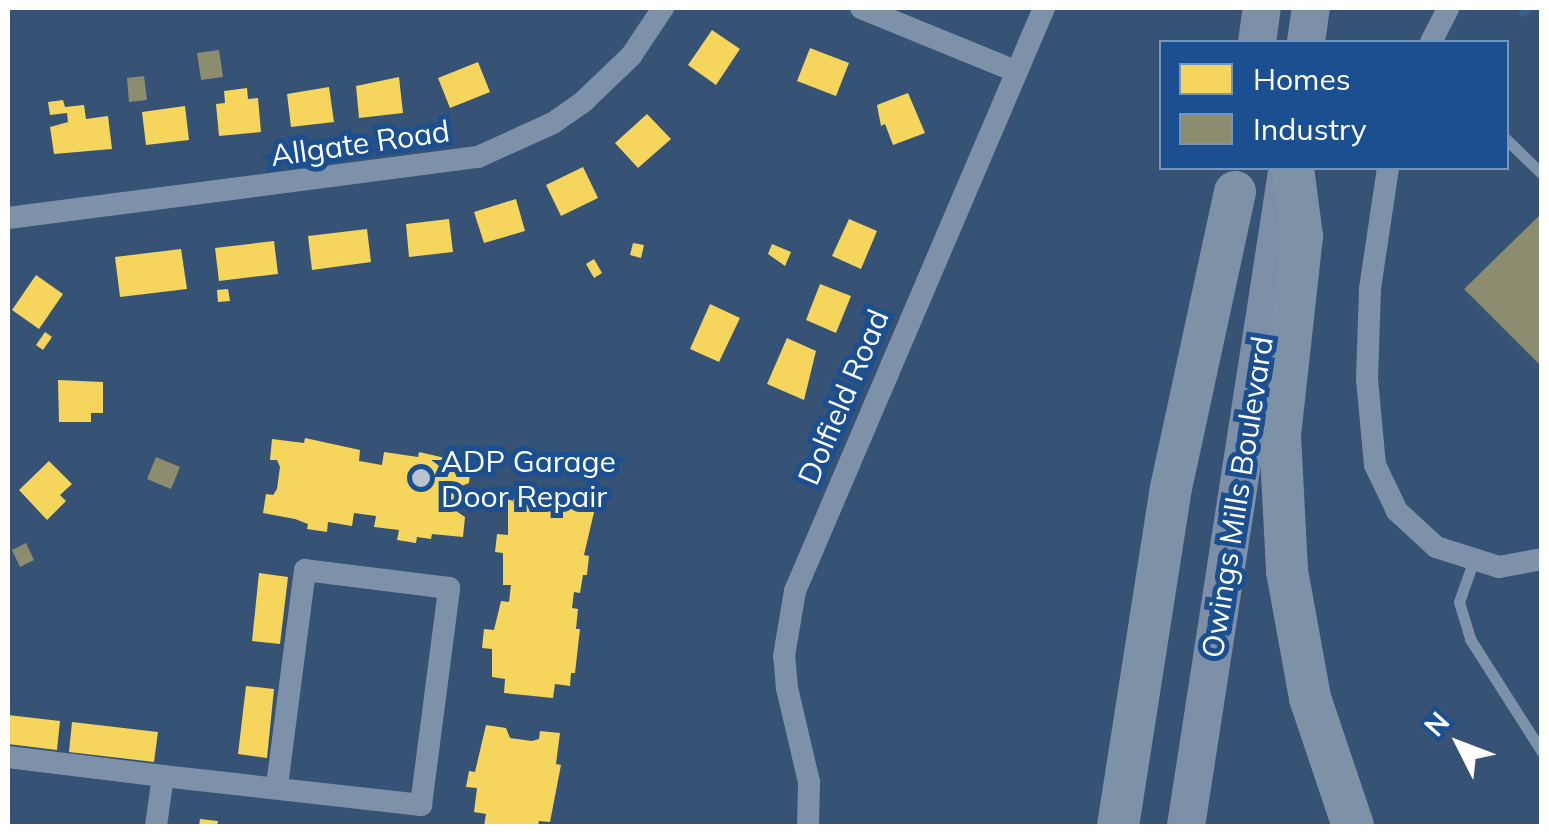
<!DOCTYPE html>
<style>
body{margin:0}
#map{position:relative;width:1549px;height:834px;overflow:hidden;background:#365274;font-family:Mulish,sans-serif}
div>[style]{position:absolute}
.homes>*{inset:0;background:#f6d55c}
.industry>*{inset:0;background:#8c8c6e}
.stream>*{height:8px;margin:-4px;padding:0 4px;transform-origin:4px;border-radius:4px;background:#3b618d}
.lane>*{height:11px;margin:-5.5px;padding:0 5.5px;transform-origin:5.5px;border-radius:5.5px;background:#7d92a8}
.street>*{height:22px;margin:-11px;padding:0 11px;transform-origin:11px;border-radius:11px;background:#7d92a8}
.primary>*{height:38px;margin:-19px;padding:0 19px;transform-origin:19px;border-radius:19px;background:#7d8ea7}
.highway>*{height:42px;margin:-21px;padding:0 21px;transform-origin:21px;border-radius:21px;background:#7e92a7}
.dots>*{width:28px;height:28px;translate:-50% -50%;box-sizing:border-box;border:5px solid #1b4f8f;border-radius:50%}
span{translate:-50% -50%;white-space:nowrap;text-align:center;line-height:1.15;-webkit-text-stroke:10px #1b4f8f;paint-order:stroke}
.street-label{font-size:30px;color:#fff}
.poi-label{font-size:30px;color:#fff}
.left{translate:0 -50%;text-align:left}
.frame{position:absolute;inset:0;border:10px solid #fff;pointer-events:none}
.legend{position:absolute;left:1159px;top:40px;width:350px;height:130px;box-sizing:border-box;background:#1b4f8f;border:2px solid #7695bc;margin:0;padding:12px 18px;list-style:none;font-size:30px;color:#fff}
.legend li{display:flex;align-items:center;gap:20px;height:50px}
.legend b{width:50px;border:2px solid #7695bc}
.north{position:absolute;left:1409px;top:694px;width:100px;height:100px;-webkit-text-stroke:8px #1b4f8f;paint-order:stroke;rotate:312deg;font-size:28px;font-weight:700;line-height:40px;text-align:center;color:#fff}
.north::after{content:'';display:block;margin:auto;width:35px;height:45px;background:#fff;clip-path:polygon(50% 0,100% 100%,50% 72%,0 100%)}
</style>
<div id="map">
<div class="homes">
<div style="clip-path:polygon(712px 30px,740px 49px,716px 85px,688px 65px)"></div>
<div style="clip-path:polygon(810px 48px,849px 63px,836px 96px,797px 81px)"></div>
<div style="clip-path:polygon(478px 62px,490px 92px,450px 108px,438px 78px)"></div>
<div style="clip-path:polygon(399px 77px,403px 113px,359px 118px,356px 86px)"></div>
<div style="clip-path:polygon(329px 87px,334px 122px,291px 127px,287px 94px)"></div>
<div style="clip-path:polygon(247px 88px,248px 99px,258px 98px,261px 132px,219px 136px,216px 104px,225px 103px,224px 91px)"></div>
<div style="clip-path:polygon(908px 93px,925px 133px,893px 145px,885px 124px,881px 126px,877px 105px)"></div>
<div style="clip-path:polygon(63px 100px,65px 107px,84px 105px,86px 119px,108px 116px,112px 149px,54px 154px,50px 127px,68px 122px,67px 113px,50px 115px,48px 102px)"></div>
<div style="clip-path:polygon(185px 106px,189px 140px,146px 145px,142px 112px)"></div>
<div style="clip-path:polygon(647px 114px,671px 139px,638px 168px,615px 143px)"></div>
<div style="clip-path:polygon(583px 167px,598px 198px,561px 216px,546px 185px)"></div>
<div style="clip-path:polygon(516px 199px,525px 231px,484px 243px,474px 212px)"></div>
<div style="clip-path:polygon(449px 219px,453px 252px,409px 257px,406px 224px)"></div>
<div style="clip-path:polygon(849px 219px,877px 231px,861px 269px,832px 256px)"></div>
<div style="clip-path:polygon(367px 229px,371px 262px,312px 270px,308px 236px)"></div>
<div style="clip-path:polygon(274px 241px,278px 274px,219px 281px,215px 248px)"></div>
<div style="clip-path:polygon(633px 243px,644px 245px,641px 258px,630px 255px)"></div>
<div style="clip-path:polygon(772px 244px,791px 252px,785px 266px,768px 254px)"></div>
<div style="clip-path:polygon(181px 249px,187px 289px,120px 297px,115px 257px)"></div>
<div style="clip-path:polygon(594px 259px,602px 273px,594px 278px,586px 264px)"></div>
<div style="clip-path:polygon(36px 275px,63px 294px,39px 329px,12px 310px)"></div>
<div style="clip-path:polygon(820px 284px,851px 296px,836px 333px,806px 320px)"></div>
<div style="clip-path:polygon(228px 289px,230px 301px,218px 302px,217px 290px)"></div>
<div style="clip-path:polygon(710px 304px,740px 318px,719px 362px,690px 349px)"></div>
<div style="clip-path:polygon(45px 332px,52px 337px,43px 350px,36px 345px)"></div>
<div style="clip-path:polygon(787px 338px,816px 351px,804px 400px,767px 384px)"></div>
<div style="clip-path:polygon(58px 380px,103px 382px,103px 413px,91px 413px,91px 422px,59px 422px)"></div>
<div style="clip-path:polygon(305px 438px,360px 450px,359px 461px,382px 465px,384px 452px,418px 457px,419px 452px,471px 464px,469px 483px,459px 487px,456px 511px,465px 517px,463px 537px,432px 534px,431px 539px,417px 537px,416px 543px,397px 540px,399px 530px,374px 527px,376px 516px,354px 513px,352px 526px,328px 522px,327px 532px,307px 529px,308px 524px,295px 519px,263px 513px,266px 494px,273px 495px,277px 489px,280px 467px,277px 460px,270px 460px,272px 439px,304px 443px)"></div>
<div style="clip-path:polygon(49px 461px,72px 484px,60px 495px,66px 501px,47px 520px,19px 490px)"></div>
<div style="clip-path:polygon(515px 490px,591px 499px,590px 508px,595px 508px,584px 555px,589px 556px,587px 575px,583px 575px,580px 593px,574px 592px,572px 608px,578px 609px,576px 629px,580px 629px,575px 673px,571px 673px,570px 686px,555px 684px,553px 698px,504px 693px,505px 679px,492px 677px,492px 649px,482px 648px,484px 629px,494px 630px,501px 601px,509px 602px,511px 585px,503px 585px,503px 553px,495px 552px,497px 534px,508px 535px,508px 498px,514px 499px)"></div>
<div style="clip-path:polygon(259px 573px,288px 577px,280px 644px,252px 641px)"></div>
<div style="clip-path:polygon(246px 686px,274px 689px,267px 758px,238px 754px)"></div>
<div style="clip-path:polygon(8px 715px,60px 721px,57px 750px,8px 744px)"></div>
<div style="clip-path:polygon(72px 722px,158px 732px,154px 762px,69px 752px)"></div>
<div style="clip-path:polygon(486px 725px,506px 728px,510px 738px,532px 741px,539px 739px,540px 731px,560px 733px,556px 764px,561px 765px,550px 822px,539px 821px,538px 826px,484px 826px,486px 814px,474px 812px,477px 788px,466px 787px,469px 771px,475px 772px)"></div>
<div style="clip-path:polygon(200px 819px,218px 821px,217px 826px,199px 826px)"></div>
</div>
<div class="industry">
<div style="clip-path:polygon(219px 50px,223px 77px,201px 80px,197px 53px)"></div>
<div style="clip-path:polygon(144px 76px,147px 100px,129px 102px,127px 78px)"></div>
<div style="clip-path:polygon(1542px 213px,1542px 367px,1464px 289px)"></div>
<div style="clip-path:polygon(156px 457px,180px 467px,171px 489px,147px 479px)"></div>
<div style="clip-path:polygon(26px 543px,34px 560px,20px 567px,12px 550px)"></div>
</div>
<div class="stream">
<div style="left:1523px;top:13px;width:7px;rotate:-45deg"></div>
</div>
<div class="lane">
<div style="left:1506px;top:139px;width:50px;rotate:44.2deg"></div>
<div style="left:1473px;top:562px;width:42px;rotate:109.3deg"></div>
<div style="left:1459px;top:602px;width:39px;rotate:73deg"></div>
<div style="left:1470px;top:639px;width:134px;rotate:57.5deg"></div>
</div>
<div class="street">
<div style="left:861px;top:8px;width:166px;rotate:22.2deg"></div>
<div style="left:1431px;top:42px;width:38px;rotate:-63deg"></div>
<div style="left:1388px;top:168px;width:122px;rotate:98.5deg"></div>
<div style="left:1370px;top:289px;width:90px;rotate:91.9deg"></div>
<div style="left:1367px;top:379px;width:86px;rotate:84.7deg"></div>
<div style="left:1375px;top:465px;width:51px;rotate:64.4deg"></div>
<div style="left:1397px;top:511px;width:53px;rotate:42.7deg"></div>
<div style="left:1436px;top:547px;width:66px;rotate:17.6deg"></div>
<div style="left:1499px;top:567px;width:44px;rotate:-10.5deg"></div>
<div style="left:8px;top:218px;width:474px;rotate:-7.4deg"></div>
<div style="left:478px;top:157px;width:82px;rotate:-24.4deg"></div>
<div style="left:553px;top:123px;width:38px;rotate:-35deg"></div>
<div style="left:584px;top:101px;width:65px;rotate:-43.8deg"></div>
<div style="left:631px;top:56px;width:58px;rotate:-56.3deg"></div>
<div style="left:8px;top:757px;width:156px;rotate:7deg"></div>
<div style="left:163px;top:776px;width:50px;rotate:98deg"></div>
<div style="left:163px;top:776px;width:260px;rotate:6.4deg"></div>
<div style="left:421px;top:805px;width:219px;rotate:-82.6deg"></div>
<div style="left:449px;top:588px;width:145px;rotate:-172.9deg"></div>
<div style="left:305px;top:570px;width:219px;rotate:97.4deg"></div>
<div style="left:808px;top:826px;width:44px;rotate:-88.7deg"></div>
<div style="left:809px;top:782px;width:97px;rotate:-103.2deg"></div>
<div style="left:787px;top:688px;width:32px;rotate:-95deg"></div>
<div style="left:784px;top:656px;width:66px;rotate:-80.4deg"></div>
<div style="left:795px;top:591px;width:634px;rotate:-66.87deg"></div>
</div>
<div class="primary">
<div style="left:1257px;top:42px;width:34px;rotate:-82deg"></div>
<div style="left:1306px;top:42px;width:34px;rotate:-82deg"></div>
<div style="left:1186px;top:826px;width:662px;rotate:-81.22deg"></div>
</div>
<div class="highway">
<div style="left:1293px;top:168px;width:69px;rotate:82.5deg"></div>
<div style="left:1302px;top:236px;width:201px;rotate:96.3deg"></div>
<div style="left:1280px;top:436px;width:135px;rotate:87deg"></div>
<div style="left:1287px;top:571px;width:129px;rotate:79.7deg"></div>
<div style="left:1310px;top:698px;width:135px;rotate:71.4deg"></div>
<div style="left:1118px;top:826px;width:342px;rotate:-81.1deg"></div>
<div style="left:1171px;top:488px;width:303px;rotate:-77.8deg"></div>
</div>
<div class="dots">
<div style="left:421px;top:478px;background:#b9c2ce"></div>
</div>
<div class="street-label">
<span style="left:360px;top:143px;rotate:-8deg">Allgate Road</span>
<span style="left:843px;top:397px;rotate:-67deg">Dolfield Road</span>
<span style="left:1237px;top:497px;rotate:-81deg">Owings Mills Boulevard</span>
</div>
<div class="poi-label">
<span class="left" style="left:441px;top:478px">ADP Garage<br>Door Repair</span>
</div>
<div class="frame"></div>
<ul class="legend">
<li><b style="height:28px;background:#f6d55c"></b>Homes</li>
<li><b style="height:28px;background:#8c8c6e"></b>Industry</li>
</ul>
<div class="north">N</div>
</div>
